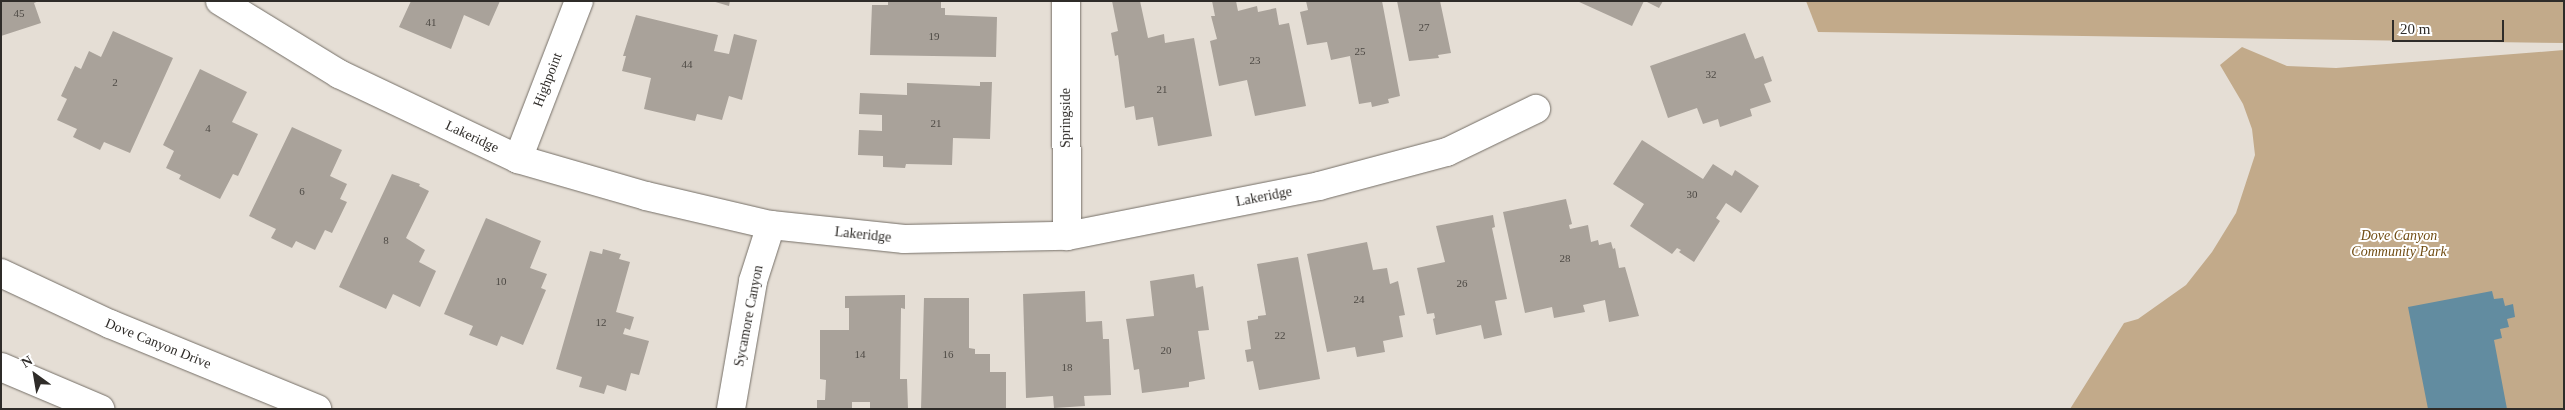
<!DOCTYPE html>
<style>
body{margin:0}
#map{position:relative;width:2565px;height:410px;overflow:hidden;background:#e5ded5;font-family:"Times New Roman",serif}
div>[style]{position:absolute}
.green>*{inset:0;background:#c2aa8a}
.water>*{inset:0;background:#628ca0}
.building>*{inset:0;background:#a9a29a}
.roads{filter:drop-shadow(0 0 1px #756f67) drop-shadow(0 0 1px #756f67)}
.minor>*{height:28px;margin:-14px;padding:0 14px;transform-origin:14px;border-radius:14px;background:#fff}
span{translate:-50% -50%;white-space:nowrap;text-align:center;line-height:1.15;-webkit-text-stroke:4px #fff;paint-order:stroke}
.number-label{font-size:11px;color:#4e4a45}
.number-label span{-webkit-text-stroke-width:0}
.street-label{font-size:14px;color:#2f2c29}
.park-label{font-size:14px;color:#714d14;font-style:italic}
.frame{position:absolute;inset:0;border:2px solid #2f2c29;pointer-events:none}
.north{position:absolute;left:10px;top:350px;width:50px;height:50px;-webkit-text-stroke:4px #fff;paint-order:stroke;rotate:328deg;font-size:14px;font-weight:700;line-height:20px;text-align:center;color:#2f2c29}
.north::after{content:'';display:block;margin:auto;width:18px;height:22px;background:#2f2c29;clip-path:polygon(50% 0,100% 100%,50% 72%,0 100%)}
.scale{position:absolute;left:2392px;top:20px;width:112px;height:22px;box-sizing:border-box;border:2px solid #2f2c29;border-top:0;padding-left:6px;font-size:15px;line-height:18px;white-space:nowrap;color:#2f2c29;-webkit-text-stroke:4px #fff;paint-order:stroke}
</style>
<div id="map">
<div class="green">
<div style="clip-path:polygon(1806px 1px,2564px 1px,2564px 43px,1818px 32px)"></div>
<div style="clip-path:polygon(2242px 47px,2287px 66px,2336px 68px,2564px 50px,2564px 409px,2070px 409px,2124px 323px,2138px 319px,2186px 285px,2212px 252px,2236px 213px,2255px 155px,2252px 129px,2243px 104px,2220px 65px)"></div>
</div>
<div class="water">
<div style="clip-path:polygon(2492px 291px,2494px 299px,2503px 298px,2505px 306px,2513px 304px,2515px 317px,2507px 319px,2509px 327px,2500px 329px,2502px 338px,2494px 340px,2507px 409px,2428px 409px,2408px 307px)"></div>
</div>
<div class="building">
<div style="clip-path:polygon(1px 1px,39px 1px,34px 3px,41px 23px,1px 36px)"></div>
<div style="clip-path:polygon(411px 1px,500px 1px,489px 26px,464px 15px,451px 49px,399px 27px)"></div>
<div style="clip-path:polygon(712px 1px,730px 1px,729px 6px)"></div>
<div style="clip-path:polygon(888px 1px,941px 1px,941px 8px,945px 8px,945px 15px,997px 17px,996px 57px,870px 55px,872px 5px,888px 5px)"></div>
<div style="clip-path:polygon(1112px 1px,1140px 1px,1148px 38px,1164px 34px,1165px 43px,1194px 38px,1212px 136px,1158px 146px,1153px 117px,1136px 120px,1134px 106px,1125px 108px,1118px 55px,1115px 56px,1111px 33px,1118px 31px)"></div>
<div style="clip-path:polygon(1212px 1px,1236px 1px,1238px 11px,1257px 6px,1258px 12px,1276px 8px,1279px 25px,1289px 23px,1306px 106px,1255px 116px,1247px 80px,1219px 86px,1210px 41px,1217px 39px,1211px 16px,1215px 16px)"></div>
<div style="clip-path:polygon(1306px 1px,1382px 1px,1400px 96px,1388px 99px,1389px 103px,1372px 107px,1371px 102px,1359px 104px,1350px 56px,1331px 60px,1327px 42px,1307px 45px,1300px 12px,1308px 10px)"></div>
<div style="clip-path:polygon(1397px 1px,1440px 1px,1451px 53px,1438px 55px,1439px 58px,1409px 61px)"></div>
<div style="clip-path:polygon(1577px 1px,1644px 1px,1632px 26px)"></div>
<div style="clip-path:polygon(1645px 1px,1663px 1px,1659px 8px)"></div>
<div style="clip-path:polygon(636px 15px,718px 35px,714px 51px,729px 54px,734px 34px,757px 40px,742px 100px,729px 96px,722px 120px,697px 114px,695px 121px,644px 109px,651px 78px,622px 71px,626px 56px,623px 56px)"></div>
<div style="clip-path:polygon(113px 31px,173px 58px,130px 153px,104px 142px,100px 150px,73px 137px,77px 129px,57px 120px,67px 99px,61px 96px,75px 66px,81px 69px,89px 51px,101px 57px)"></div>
<div style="clip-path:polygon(1745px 33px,1755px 59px,1763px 56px,1772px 81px,1764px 84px,1771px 102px,1750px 109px,1752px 116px,1720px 127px,1718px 119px,1703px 124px,1697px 108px,1668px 118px,1650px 66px)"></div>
<div style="clip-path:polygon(200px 69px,247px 92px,232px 122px,258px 134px,238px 176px,233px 174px,220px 199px,179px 179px,181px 175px,166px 168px,174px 151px,163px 145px)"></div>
<div style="clip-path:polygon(980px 82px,992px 82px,990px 139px,953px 138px,952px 165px,906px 164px,905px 168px,883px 167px,883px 156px,858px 155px,859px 130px,882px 131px,882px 115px,859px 114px,860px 93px,907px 95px,907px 83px,980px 86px)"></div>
<div style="clip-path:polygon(292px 127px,342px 150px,330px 176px,347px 184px,340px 199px,347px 202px,332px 233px,325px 230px,315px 250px,296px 241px,292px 248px,271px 238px,276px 229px,249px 216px)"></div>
<div style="clip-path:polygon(1642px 140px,1703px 179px,1713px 164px,1732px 176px,1735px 170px,1759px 186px,1741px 213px,1726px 203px,1716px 218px,1720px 221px,1694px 262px,1679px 252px,1681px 250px,1677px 248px,1672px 254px,1630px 226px,1644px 204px,1613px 184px)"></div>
<div style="clip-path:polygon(392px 174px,420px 184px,419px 186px,429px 191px,406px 238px,425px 250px,419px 262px,436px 271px,420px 307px,393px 294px,386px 309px,339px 287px)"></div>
<div style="clip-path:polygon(1566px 199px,1572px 224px,1569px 225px,1570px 229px,1588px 225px,1591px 242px,1598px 240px,1599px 245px,1611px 242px,1613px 249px,1615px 248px,1619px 268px,1625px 267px,1639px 316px,1609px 322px,1605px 300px,1583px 305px,1585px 312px,1554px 318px,1552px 307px,1525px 313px,1503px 212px)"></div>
<div style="clip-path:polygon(1493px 215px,1495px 227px,1492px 228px,1507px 299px,1495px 301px,1502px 335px,1484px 339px,1481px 325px,1436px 335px,1433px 319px,1435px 318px,1434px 313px,1427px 314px,1417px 268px,1445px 262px,1436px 226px)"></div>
<div style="clip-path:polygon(486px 218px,541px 241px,530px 268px,547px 274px,541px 288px,546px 290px,523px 345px,501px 336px,497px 346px,469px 335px,473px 326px,444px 314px)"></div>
<div style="clip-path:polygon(1367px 242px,1373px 270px,1387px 268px,1390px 284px,1398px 281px,1405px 315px,1399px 316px,1403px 337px,1383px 341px,1385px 352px,1357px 357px,1355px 347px,1327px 352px,1307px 254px)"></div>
<div style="clip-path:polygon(603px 249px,621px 254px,619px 259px,630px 262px,616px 312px,634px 317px,630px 330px,625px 328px,623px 334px,649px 341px,639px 375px,631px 373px,626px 391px,607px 385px,604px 394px,579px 387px,582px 377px,556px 369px,590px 251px,602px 254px)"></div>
<div style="clip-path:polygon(1298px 257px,1320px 379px,1259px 390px,1253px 361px,1247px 362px,1245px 350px,1251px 349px,1247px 321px,1258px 319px,1258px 316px,1266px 315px,1257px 264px)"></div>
<div style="clip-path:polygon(1194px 274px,1196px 288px,1203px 286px,1209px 330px,1198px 331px,1205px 379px,1189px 382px,1189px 387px,1142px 393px,1139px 369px,1134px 370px,1126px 319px,1154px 316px,1150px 281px)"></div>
<div style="clip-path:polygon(1085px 291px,1086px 322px,1102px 321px,1103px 339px,1109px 339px,1111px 395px,1084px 396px,1085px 406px,1054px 408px,1053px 396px,1026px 398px,1023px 294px)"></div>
<div style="clip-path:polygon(905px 295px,905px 309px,901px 308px,900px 379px,907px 379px,908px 409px,870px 409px,870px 402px,852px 402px,852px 409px,817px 409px,817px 400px,825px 400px,826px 380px,820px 379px,820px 330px,849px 330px,849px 308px,845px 308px,845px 296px)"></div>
<div style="clip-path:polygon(924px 298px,969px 298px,969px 348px,975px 349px,975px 354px,990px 354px,990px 372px,1006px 372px,1006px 409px,921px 409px)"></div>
</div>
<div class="roads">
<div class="minor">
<div style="left:220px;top:1px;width:140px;rotate:31.5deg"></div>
<div style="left:339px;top:74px;width:198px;rotate:25.4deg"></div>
<div style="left:518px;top:159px;width:133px;rotate:16.1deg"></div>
<div style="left:646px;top:196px;width:128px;rotate:13.1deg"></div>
<div style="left:771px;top:225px;width:134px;rotate:6deg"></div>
<div style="left:904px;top:239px;width:163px;rotate:-1.1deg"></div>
<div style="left:1067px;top:236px;width:257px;rotate:-11.2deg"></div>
<div style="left:1319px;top:186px;width:132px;rotate:-14.9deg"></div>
<div style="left:1447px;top:152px;width:99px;rotate:-25.8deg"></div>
<div style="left:1066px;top:1px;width:235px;rotate:89.8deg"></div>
<div style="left:518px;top:159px;width:169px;rotate:-68.9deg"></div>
<div style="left:1px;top:273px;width:120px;rotate:25.1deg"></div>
<div style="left:110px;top:324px;width:224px;rotate:22.3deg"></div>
<div style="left:1px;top:367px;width:108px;rotate:23deg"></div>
<div style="left:731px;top:409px;width:130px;rotate:-80.2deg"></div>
<div style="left:753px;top:281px;width:59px;rotate:-72.2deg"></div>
</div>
</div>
<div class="number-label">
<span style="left:19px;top:13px">45</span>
<span style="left:431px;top:22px">41</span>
<span style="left:1424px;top:27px">27</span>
<span style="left:934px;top:36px">19</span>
<span style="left:1360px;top:51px">25</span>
<span style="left:1255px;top:60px">23</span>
<span style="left:687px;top:64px">44</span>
<span style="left:1711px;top:74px">32</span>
<span style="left:115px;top:82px">2</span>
<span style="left:1162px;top:89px">21</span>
<span style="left:936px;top:123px">21</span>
<span style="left:208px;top:128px">4</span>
<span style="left:302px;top:191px">6</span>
<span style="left:1692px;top:194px">30</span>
<span style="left:386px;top:240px">8</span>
<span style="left:1565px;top:258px">28</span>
<span style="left:501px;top:281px">10</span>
<span style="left:1462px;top:283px">26</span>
<span style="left:1359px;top:299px">24</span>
<span style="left:601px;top:322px">12</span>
<span style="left:1280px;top:335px">22</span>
<span style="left:1166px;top:350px">20</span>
<span style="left:860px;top:354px">14</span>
<span style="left:948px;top:354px">16</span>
<span style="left:1067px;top:367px">18</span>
</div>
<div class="street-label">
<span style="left:548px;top:80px;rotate:-69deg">Highpoint</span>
<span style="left:1066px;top:118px;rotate:-90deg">Springside</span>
<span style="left:472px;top:137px;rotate:25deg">Lakeridge</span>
<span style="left:1264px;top:197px;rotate:-11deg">Lakeridge</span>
<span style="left:863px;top:235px;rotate:6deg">Lakeridge</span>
<span style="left:749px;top:316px;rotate:-79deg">Sycamore Canyon</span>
<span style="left:158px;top:344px;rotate:22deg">Dove Canyon Drive</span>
</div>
<div class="park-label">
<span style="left:2399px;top:244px">Dove Canyon<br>Community Park</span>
</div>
<div class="frame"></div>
<div class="north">N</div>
<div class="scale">20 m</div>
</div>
